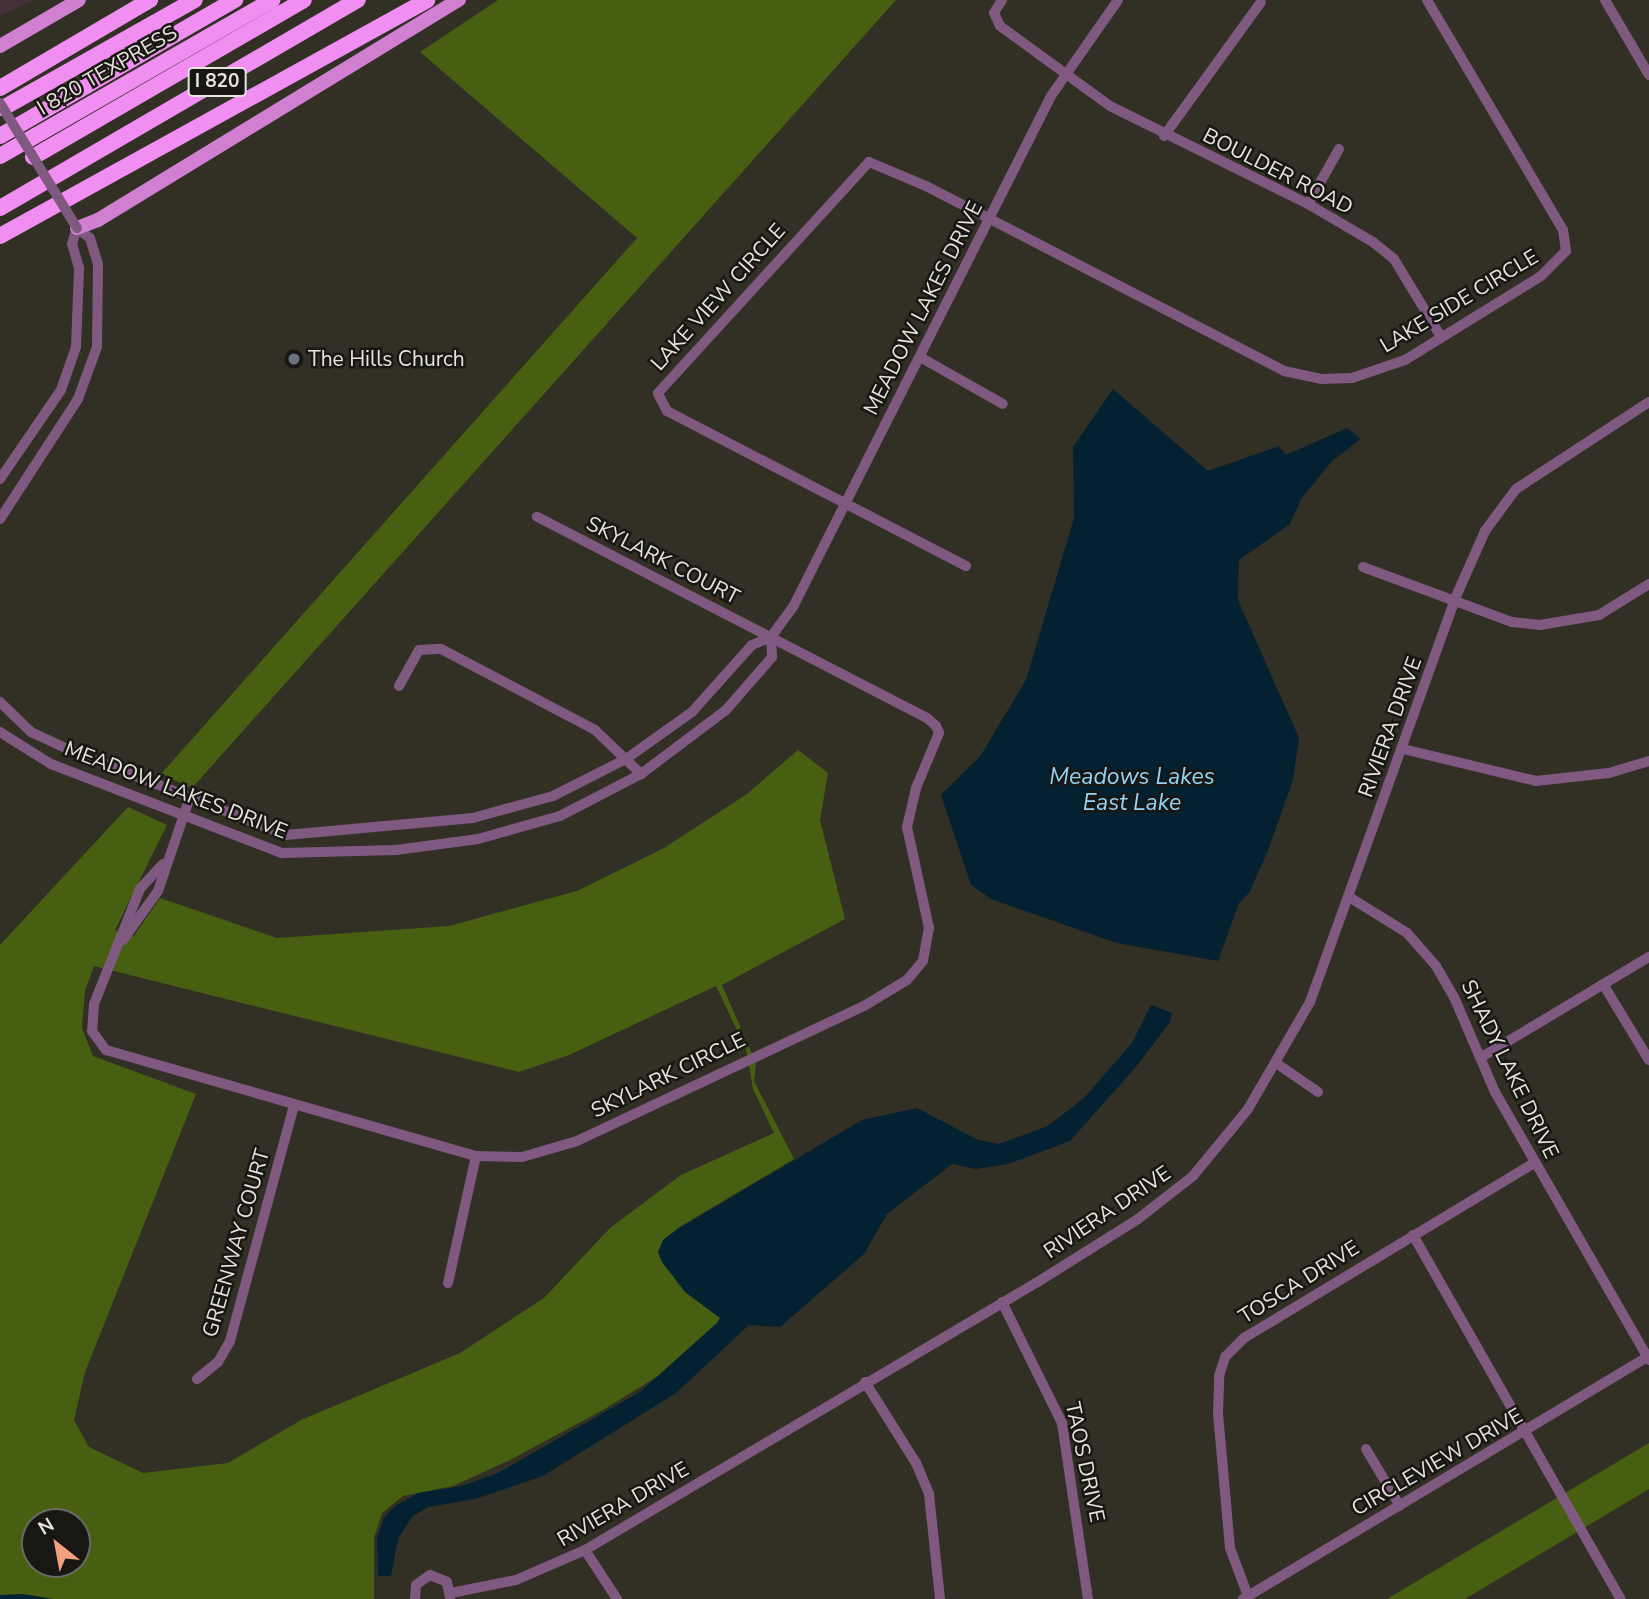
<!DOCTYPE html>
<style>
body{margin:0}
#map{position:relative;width:1649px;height:1599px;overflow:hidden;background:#322f25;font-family:"Nunito Sans",sans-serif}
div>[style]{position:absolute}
.commercial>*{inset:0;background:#443037}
.green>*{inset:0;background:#475f11}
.water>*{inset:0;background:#032130}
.minor>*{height:10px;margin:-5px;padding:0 5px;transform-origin:5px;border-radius:5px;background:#805981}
.major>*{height:14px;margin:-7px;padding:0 7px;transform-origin:7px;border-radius:7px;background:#d07fd1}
.highway>*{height:16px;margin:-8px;padding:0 8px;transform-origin:8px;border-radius:8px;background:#f08ef1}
.minor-bridge>*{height:10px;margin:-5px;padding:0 5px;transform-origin:5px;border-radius:5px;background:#805981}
.dots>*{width:19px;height:19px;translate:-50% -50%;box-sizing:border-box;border:4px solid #181713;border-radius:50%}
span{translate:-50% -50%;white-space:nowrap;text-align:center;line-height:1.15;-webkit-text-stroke:5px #181713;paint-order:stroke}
.shield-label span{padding:2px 5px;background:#181713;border:2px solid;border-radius:5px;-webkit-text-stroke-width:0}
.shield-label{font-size:19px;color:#e6e4dd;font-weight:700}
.street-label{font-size:21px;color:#e6e4dd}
.poi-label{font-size:21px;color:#e6e4dd}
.left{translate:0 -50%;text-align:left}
.water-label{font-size:23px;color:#92d4f9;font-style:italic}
.north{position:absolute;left:21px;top:1508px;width:70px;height:70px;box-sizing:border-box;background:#181713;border:2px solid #6a6964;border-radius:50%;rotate:329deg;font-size:19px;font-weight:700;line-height:28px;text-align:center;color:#e6e4dd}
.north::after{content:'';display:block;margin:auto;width:24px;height:32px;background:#f2a17e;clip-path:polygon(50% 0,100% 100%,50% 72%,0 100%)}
</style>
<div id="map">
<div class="commercial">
<div style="clip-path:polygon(0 0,34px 0,0 16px)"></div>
</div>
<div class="green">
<div style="clip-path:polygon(498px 0,896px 0,192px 788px,161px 774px,637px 238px,420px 52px)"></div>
<div style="clip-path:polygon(evenodd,798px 750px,828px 773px,820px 820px,845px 919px,722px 985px,756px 1063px,754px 1081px,794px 1159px,676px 1229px,685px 1292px,714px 1311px,720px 1318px,717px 1323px,658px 1376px,603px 1410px,510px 1460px,453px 1486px,403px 1496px,382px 1513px,374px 1538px,374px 1599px,0 1599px,0 945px,128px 807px,167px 825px,115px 930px,134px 936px,160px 898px,277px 938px,449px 926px,577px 891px,664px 848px,747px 794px,798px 750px,94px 966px,519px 1072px,569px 1055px,716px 986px,746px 1049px,753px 1089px,774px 1133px,681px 1175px,610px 1228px,544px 1298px,460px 1353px,301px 1420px,228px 1463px,143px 1473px,89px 1447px,74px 1420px,85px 1372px,196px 1094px,93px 1056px,82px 1028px,85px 991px,94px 966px,798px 750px,35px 1522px,77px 1522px,77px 1564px,35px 1564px,35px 1522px)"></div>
<div style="clip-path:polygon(1649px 1443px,1649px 1489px,1465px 1599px,1387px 1599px)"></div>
</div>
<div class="water">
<div style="clip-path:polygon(1113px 389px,1208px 471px,1279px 446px,1286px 455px,1347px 428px,1361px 439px,1332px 461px,1301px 499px,1290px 524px,1239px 560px,1238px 600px,1299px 738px,1293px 780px,1267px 853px,1249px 893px,1239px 903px,1218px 961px,1117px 943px,991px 899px,971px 885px,941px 795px,981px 755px,1026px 680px,1074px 518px,1073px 447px)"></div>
<div style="clip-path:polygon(1151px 1005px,1172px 1013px,1170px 1022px,1135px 1068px,1070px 1141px,1008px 1164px,976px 1169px,952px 1164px,887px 1214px,864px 1254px,780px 1327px,749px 1325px,676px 1393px,543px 1476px,475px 1499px,428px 1507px,412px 1517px,398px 1539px,391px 1576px,378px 1576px,377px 1538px,384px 1518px,395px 1506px,418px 1493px,462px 1486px,498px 1473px,640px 1392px,717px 1323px,720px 1318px,685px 1292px,662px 1262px,658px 1252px,663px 1240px,676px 1230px,862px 1120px,917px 1108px,978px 1140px,999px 1144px,1048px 1126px,1084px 1098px,1132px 1043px)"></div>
<div style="clip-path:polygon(23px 1594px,54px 1599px,0 1599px,0 1595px)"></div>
</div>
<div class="minor">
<div style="left:1002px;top:0;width:15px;rotate:122deg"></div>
<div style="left:994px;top:13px;width:14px;rotate:65deg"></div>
<div style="left:1000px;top:26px;width:136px;rotate:36deg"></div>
<div style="left:1110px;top:106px;width:221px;rotate:26.3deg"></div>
<div style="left:1308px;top:204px;width:75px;rotate:30.3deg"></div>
<div style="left:1373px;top:242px;width:27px;rotate:39deg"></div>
<div style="left:1394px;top:259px;width:91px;rotate:58.9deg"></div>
<div style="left:1605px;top:0;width:87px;rotate:59.6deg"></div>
<div style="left:1164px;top:136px;width:165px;rotate:-54.1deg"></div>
<div style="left:1308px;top:204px;width:63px;rotate:-60.6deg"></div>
<div style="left:920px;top:357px;width:95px;rotate:29.5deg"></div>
<div style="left:0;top:479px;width:108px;rotate:-55.6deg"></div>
<div style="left:61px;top:390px;width:46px;rotate:-70.8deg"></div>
<div style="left:76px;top:347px;width:79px;rotate:-87.8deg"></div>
<div style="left:79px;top:268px;width:25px;rotate:-106deg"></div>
<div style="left:72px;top:244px;width:17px;rotate:-73deg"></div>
<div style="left:77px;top:228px;width:16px;rotate:38deg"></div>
<div style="left:90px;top:238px;width:27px;rotate:73deg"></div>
<div style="left:98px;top:264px;width:83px;rotate:90.7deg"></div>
<div style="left:97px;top:347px;width:55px;rotate:110.1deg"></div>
<div style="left:78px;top:399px;width:143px;rotate:123deg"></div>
<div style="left:966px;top:566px;width:337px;rotate:-152.6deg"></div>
<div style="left:667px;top:411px;width:20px;rotate:-117deg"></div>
<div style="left:658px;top:393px;width:313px;rotate:-47.6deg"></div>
<div style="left:869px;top:162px;width:62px;rotate:22.8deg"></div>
<div style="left:926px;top:186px;width:403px;rotate:27.3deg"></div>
<div style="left:1284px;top:371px;width:38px;rotate:12deg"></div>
<div style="left:1321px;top:379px;width:31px;rotate:-2deg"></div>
<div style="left:1352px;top:378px;width:56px;rotate:-18.8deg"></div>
<div style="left:1405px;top:360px;width:160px;rotate:-31.7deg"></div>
<div style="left:1541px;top:276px;width:35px;rotate:-45deg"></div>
<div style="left:1566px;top:251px;width:21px;rotate:-98deg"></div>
<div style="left:1563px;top:230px;width:267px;rotate:-120.6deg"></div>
<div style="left:1363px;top:567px;width:159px;rotate:20.3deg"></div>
<div style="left:1512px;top:622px;width:28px;rotate:6deg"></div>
<div style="left:1540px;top:625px;width:60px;rotate:-9.6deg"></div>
<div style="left:1599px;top:615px;width:59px;rotate:-31.8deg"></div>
<div style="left:399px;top:686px;width:41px;rotate:-60.9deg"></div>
<div style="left:419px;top:650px;width:22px;rotate:-3deg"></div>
<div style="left:441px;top:649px;width:174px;rotate:27.7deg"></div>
<div style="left:595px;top:730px;width:64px;rotate:43.7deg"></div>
<div style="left:0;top:702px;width:43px;rotate:44.1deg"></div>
<div style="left:31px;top:732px;width:45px;rotate:24.9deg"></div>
<div style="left:72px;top:751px;width:230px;rotate:21.4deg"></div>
<div style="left:286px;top:835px;width:188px;rotate:-5.2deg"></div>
<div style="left:473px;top:818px;width:83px;rotate:-15.4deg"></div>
<div style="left:553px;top:796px;width:82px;rotate:-26.9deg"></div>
<div style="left:626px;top:759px;width:81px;rotate:-35.5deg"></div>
<div style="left:692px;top:712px;width:90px;rotate:-48.2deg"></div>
<div style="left:752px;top:645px;width:21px;rotate:-23deg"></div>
<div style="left:771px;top:637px;width:39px;rotate:-54deg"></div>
<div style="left:794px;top:605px;width:570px;rotate:-63.21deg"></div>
<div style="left:1051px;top:96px;width:117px;rotate:-55.1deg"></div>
<div style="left:0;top:732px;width:60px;rotate:32.1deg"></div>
<div style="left:51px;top:764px;width:248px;rotate:21.1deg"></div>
<div style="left:282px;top:853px;width:114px;rotate:-1.5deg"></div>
<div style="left:396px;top:850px;width:83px;rotate:-7.6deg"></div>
<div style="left:478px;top:839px;width:85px;rotate:-15.7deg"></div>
<div style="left:560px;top:816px;width:91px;rotate:-27.4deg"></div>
<div style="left:641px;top:774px;width:106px;rotate:-37deg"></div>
<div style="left:726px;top:710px;width:70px;rotate:-49deg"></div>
<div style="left:772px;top:657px;width:20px;rotate:-93deg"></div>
<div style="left:1403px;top:749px;width:137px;rotate:13.5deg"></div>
<div style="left:1536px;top:781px;width:73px;rotate:-6.3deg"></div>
<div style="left:1609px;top:773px;width:42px;rotate:-16.7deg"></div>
<div style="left:163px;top:864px;width:34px;rotate:133deg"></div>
<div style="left:140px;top:889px;width:124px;rotate:111.8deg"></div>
<div style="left:94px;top:1004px;width:27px;rotate:94deg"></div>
<div style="left:92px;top:1031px;width:24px;rotate:54deg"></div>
<div style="left:106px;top:1050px;width:385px;rotate:16deg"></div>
<div style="left:476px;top:1156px;width:46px;rotate:1.2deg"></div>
<div style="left:522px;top:1157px;width:57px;rotate:-16.2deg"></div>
<div style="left:577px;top:1141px;width:317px;rotate:-25.2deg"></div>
<div style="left:864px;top:1006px;width:50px;rotate:-31.2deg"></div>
<div style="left:907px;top:980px;width:25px;rotate:-50deg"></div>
<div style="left:923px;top:961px;width:34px;rotate:-80deg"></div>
<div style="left:929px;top:928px;width:103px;rotate:-102.3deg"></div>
<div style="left:907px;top:827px;width:40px;rotate:-77deg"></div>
<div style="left:916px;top:788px;width:60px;rotate:-67.3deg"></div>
<div style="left:939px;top:733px;width:8px;rotate:-113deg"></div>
<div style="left:936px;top:726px;width:12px;rotate:-138deg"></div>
<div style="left:927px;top:718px;width:439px;rotate:-152.7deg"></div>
<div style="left:1349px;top:897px;width:68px;rotate:31.8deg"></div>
<div style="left:1407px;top:933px;width:44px;rotate:48.7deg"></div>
<div style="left:1436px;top:966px;width:36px;rotate:60deg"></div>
<div style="left:1454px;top:997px;width:103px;rotate:66.7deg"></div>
<div style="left:1495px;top:1092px;width:309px;rotate:60.1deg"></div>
<div style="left:123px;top:940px;width:60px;rotate:-54.5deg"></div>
<div style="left:158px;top:891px;width:96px;rotate:-71.2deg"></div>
<div style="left:1603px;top:984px;width:89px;rotate:58.8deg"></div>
<div style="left:1480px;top:1058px;width:197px;rotate:-30.9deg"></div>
<div style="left:1276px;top:1063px;width:51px;rotate:34.6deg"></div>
<div style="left:1413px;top:1235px;width:419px;rotate:60.3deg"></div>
<div style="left:448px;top:1283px;width:130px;rotate:-77.6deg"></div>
<div style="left:1002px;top:1302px;width:135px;rotate:63.6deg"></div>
<div style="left:1062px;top:1423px;width:178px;rotate:81.6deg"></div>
<div style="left:197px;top:1379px;width:27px;rotate:-39deg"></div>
<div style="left:218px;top:1362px;width:24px;rotate:-60deg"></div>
<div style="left:230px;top:1341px;width:244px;rotate:-74.8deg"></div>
<div style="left:865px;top:1382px;width:96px;rotate:57.8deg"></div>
<div style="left:916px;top:1463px;width:34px;rotate:67deg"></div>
<div style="left:929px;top:1494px;width:106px;rotate:84deg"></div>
<div style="left:1366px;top:1449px;width:66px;rotate:59.2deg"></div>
<div style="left:585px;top:1550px;width:59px;rotate:56.9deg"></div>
<div style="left:451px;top:1593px;width:66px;rotate:-11.3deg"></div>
<div style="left:516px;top:1580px;width:75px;rotate:-23.5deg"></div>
<div style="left:585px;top:1550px;width:524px;rotate:-30.63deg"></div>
<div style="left:1036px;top:1283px;width:120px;rotate:-32.1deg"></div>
<div style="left:1138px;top:1219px;width:70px;rotate:-38deg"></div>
<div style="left:1193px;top:1176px;width:87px;rotate:-50.6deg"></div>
<div style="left:1248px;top:1109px;width:124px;rotate:-59.9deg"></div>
<div style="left:1310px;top:1002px;width:426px;rotate:-70.2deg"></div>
<div style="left:1454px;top:601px;width:77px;rotate:-66.1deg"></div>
<div style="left:1485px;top:531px;width:52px;rotate:-53.6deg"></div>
<div style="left:1516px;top:489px;width:159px;rotate:-33.2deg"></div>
<div style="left:1248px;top:1596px;width:51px;rotate:-110.6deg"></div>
<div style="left:1230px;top:1548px;width:135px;rotate:-95.1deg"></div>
<div style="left:1218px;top:1414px;width:38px;rotate:-88deg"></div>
<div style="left:1219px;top:1376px;width:20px;rotate:-72deg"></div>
<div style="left:1225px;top:1357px;width:27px;rotate:-45deg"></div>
<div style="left:1244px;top:1338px;width:339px;rotate:-31.1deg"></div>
<div style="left:415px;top:1599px;width:14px;rotate:-86deg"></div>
<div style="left:416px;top:1585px;width:17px;rotate:-36deg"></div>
<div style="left:430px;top:1575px;width:18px;rotate:22deg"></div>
<div style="left:447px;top:1582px;width:16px;rotate:79deg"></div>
<div style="left:1243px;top:1599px;width:473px;rotate:-30.9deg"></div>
</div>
<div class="major">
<div style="left:0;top:46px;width:91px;rotate:-30.2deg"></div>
<div style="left:77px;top:228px;width:22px;rotate:-21deg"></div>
<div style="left:98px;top:220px;width:423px;rotate:-31.4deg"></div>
</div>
<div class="highway">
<div style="left:0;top:88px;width:174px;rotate:-30.4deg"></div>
<div style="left:3px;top:108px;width:220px;rotate:-29.4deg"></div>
<div style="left:0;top:136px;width:272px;rotate:-30.1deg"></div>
<div style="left:0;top:156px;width:314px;rotate:-29.8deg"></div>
<div style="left:33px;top:157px;width:313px;rotate:-30.1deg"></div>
<div style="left:0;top:208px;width:414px;rotate:-30.2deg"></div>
<div style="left:0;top:236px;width:488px;rotate:-28.9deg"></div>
</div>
<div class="minor-bridge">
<div style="left:0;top:103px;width:147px;rotate:58.4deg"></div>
</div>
<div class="dots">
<div style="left:294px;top:359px;background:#6b7280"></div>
</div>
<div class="shield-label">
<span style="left:217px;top:82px">I 820</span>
</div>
<div class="street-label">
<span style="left:107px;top:70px;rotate:-30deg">I 820 TEXPRESS</span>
<span style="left:1278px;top:171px;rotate:27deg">BOULDER ROAD</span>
<span style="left:718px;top:297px;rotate:-48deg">LAKE VIEW CIRCLE</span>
<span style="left:1459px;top:301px;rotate:-31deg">LAKE SIDE CIRCLE</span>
<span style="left:923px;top:308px;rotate:-63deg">MEADOW LAKES DRIVE</span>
<span style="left:663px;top:560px;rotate:27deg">SKYLARK COURT</span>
<span style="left:1390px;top:727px;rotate:-70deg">RIVIERA DRIVE</span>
<span style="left:176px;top:790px;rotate:21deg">MEADOW LAKES DRIVE</span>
<span style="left:1510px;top:1069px;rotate:64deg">SHADY LAKE DRIVE</span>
<span style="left:668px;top:1075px;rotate:-26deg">SKYLARK CIRCLE</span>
<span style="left:1107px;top:1212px;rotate:-34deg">RIVIERA DRIVE</span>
<span style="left:236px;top:1243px;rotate:-74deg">GREENWAY COURT</span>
<span style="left:1299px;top:1282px;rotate:-32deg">TOSCA DRIVE</span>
<span style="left:1085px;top:1462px;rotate:78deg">TAOS DRIVE</span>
<span style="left:1437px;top:1462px;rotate:-30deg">CIRCLEVIEW DRIVE</span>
<span style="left:623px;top:1504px;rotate:-30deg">RIVIERA DRIVE</span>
</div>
<div class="poi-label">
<span class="left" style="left:308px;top:359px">The Hills Church</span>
</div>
<div class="water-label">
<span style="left:1132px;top:790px">Meadows Lakes<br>East Lake</span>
</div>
<div class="north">N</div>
</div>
